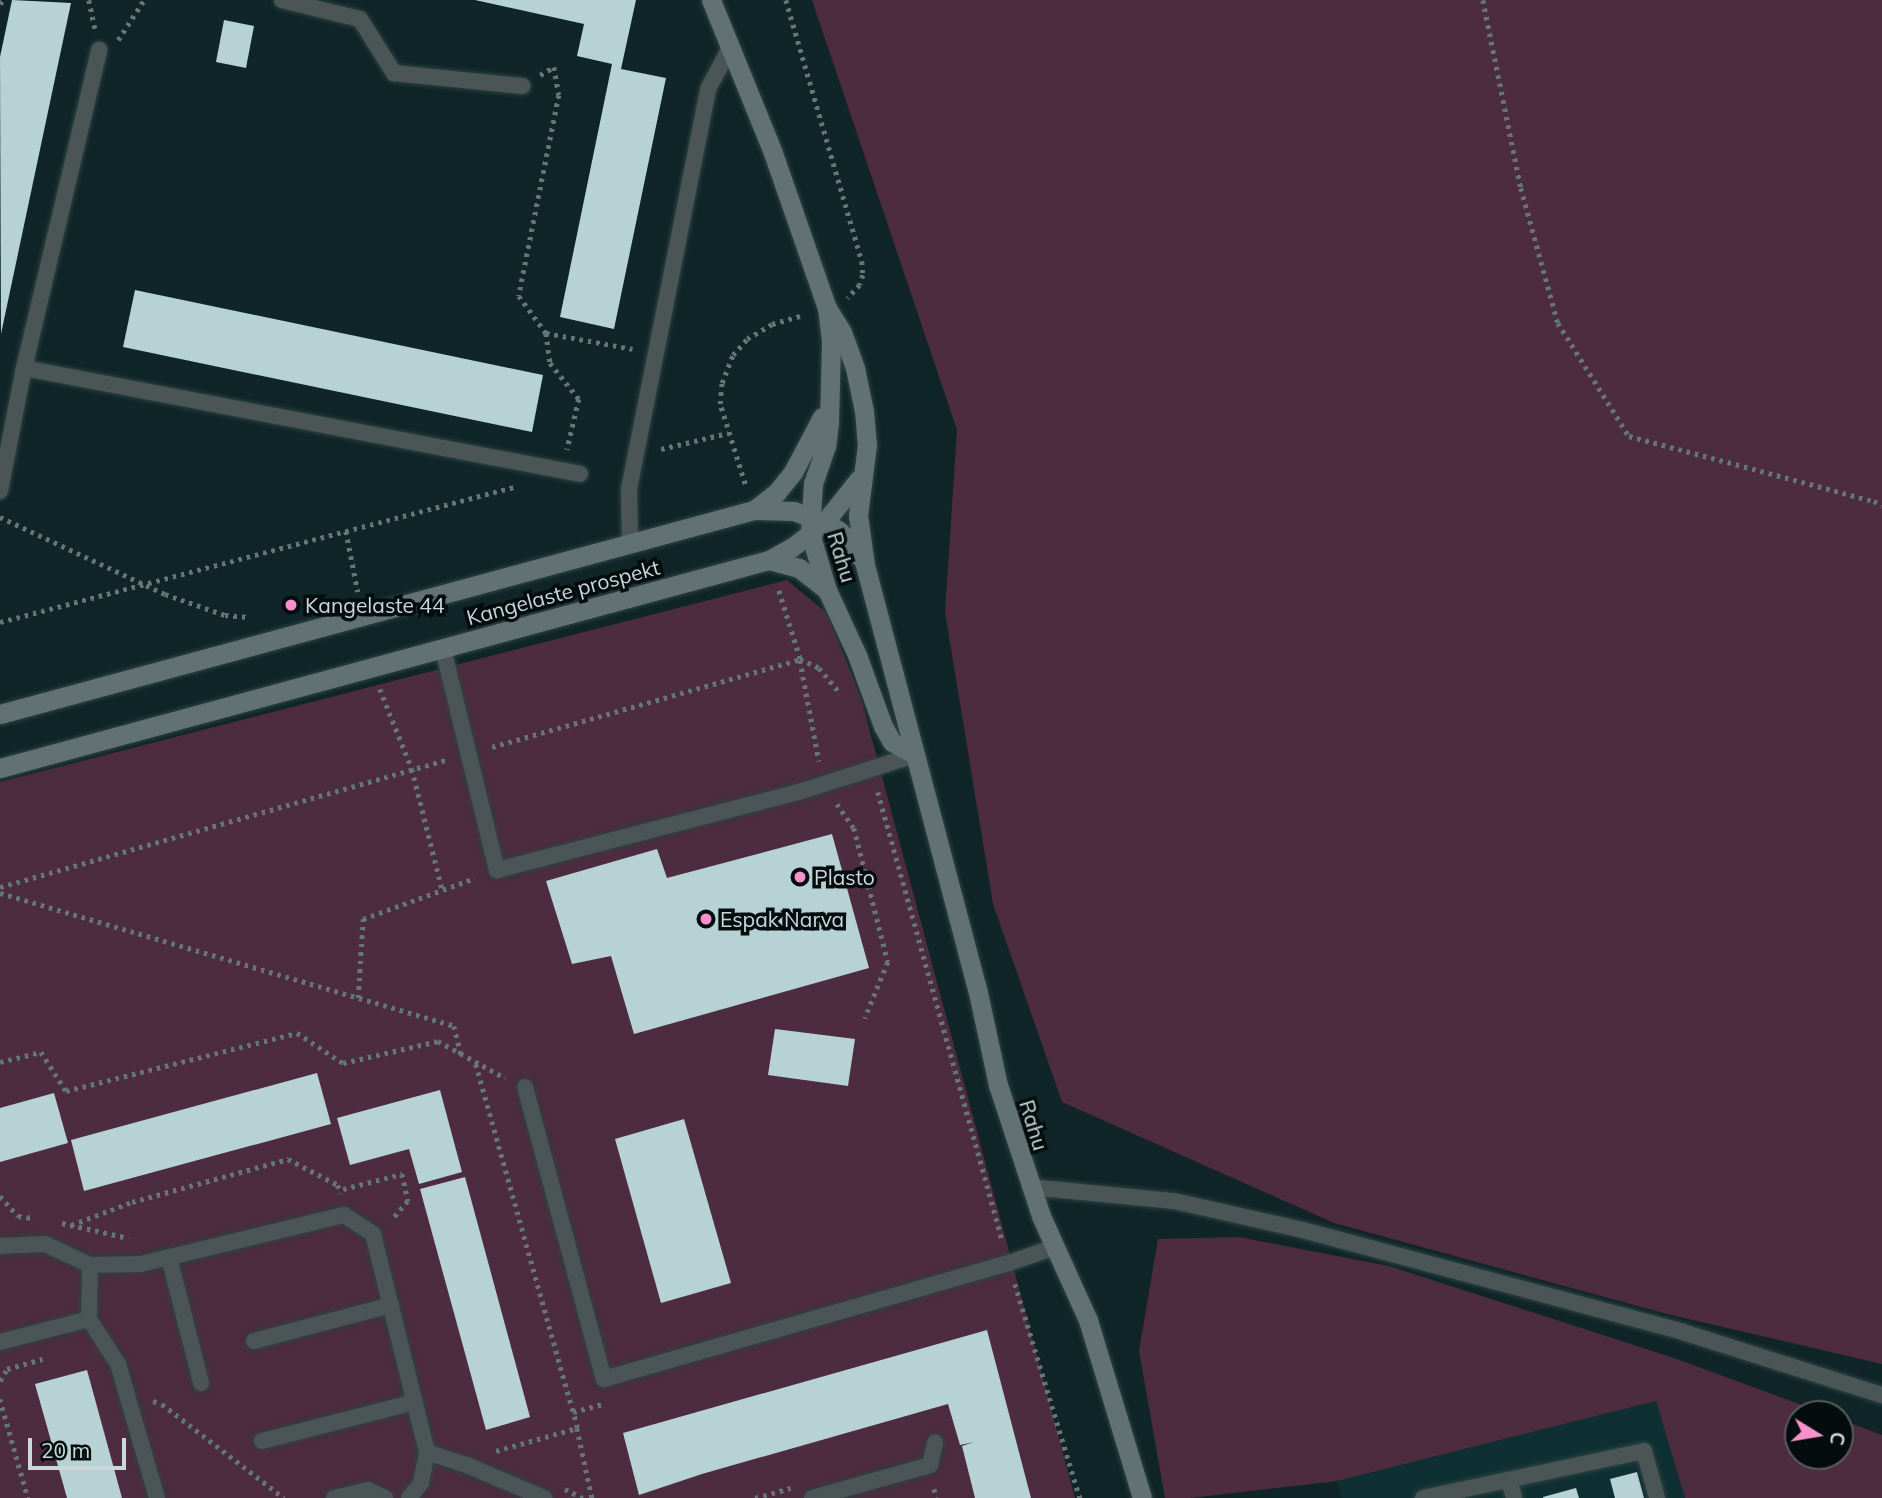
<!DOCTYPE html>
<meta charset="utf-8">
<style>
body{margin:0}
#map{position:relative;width:1882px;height:1498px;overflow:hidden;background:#0f2527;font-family:Mulish,sans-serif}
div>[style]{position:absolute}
.built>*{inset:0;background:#0f3032}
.green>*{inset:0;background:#4d2c3f}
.building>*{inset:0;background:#b7d2d4}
.path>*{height:4.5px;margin-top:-2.25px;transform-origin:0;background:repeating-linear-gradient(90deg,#647678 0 3.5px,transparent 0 8.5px)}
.roads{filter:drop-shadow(0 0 2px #2d4243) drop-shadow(0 0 2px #2d4243)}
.service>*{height:16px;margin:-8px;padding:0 8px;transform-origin:8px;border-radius:8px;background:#4b5556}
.secondary>*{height:19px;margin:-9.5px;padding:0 9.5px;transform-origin:9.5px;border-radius:9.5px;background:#627274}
.dots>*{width:19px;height:19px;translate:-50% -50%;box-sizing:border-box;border:4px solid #040c0d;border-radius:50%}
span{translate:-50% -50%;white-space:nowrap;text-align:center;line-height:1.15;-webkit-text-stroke:7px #040c0d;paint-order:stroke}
.street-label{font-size:21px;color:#cbd8d9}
.poi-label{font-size:21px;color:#cbd8d9}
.left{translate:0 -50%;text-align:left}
.north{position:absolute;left:1784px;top:1400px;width:70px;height:70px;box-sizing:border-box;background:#040c0d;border:2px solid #545e5f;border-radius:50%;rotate:101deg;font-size:19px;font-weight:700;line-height:28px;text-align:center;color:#cbd8d9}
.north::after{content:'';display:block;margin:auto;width:24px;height:32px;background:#f890cb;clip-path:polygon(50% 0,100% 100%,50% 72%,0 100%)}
.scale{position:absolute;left:28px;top:1438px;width:98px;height:32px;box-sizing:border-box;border:4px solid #cbd8d9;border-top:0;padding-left:9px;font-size:21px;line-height:24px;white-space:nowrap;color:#cbd8d9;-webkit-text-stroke:5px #040c0d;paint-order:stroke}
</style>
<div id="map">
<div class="built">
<div style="clip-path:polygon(1657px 1401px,1685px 1498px,1342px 1498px,1337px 1481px)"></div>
</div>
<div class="green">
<div style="clip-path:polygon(812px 0,1882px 0,1882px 1364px,1667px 1314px,1334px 1223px,1062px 1102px,993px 904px,945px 612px,957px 430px)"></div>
<div style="clip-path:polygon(787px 580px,827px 613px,861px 698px,1075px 1498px,0 1498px,0 782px)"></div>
<div style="clip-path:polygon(1239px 1237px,1389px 1266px,1674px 1358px,1826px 1414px,1798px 1414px,1798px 1456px,1840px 1456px,1840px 1419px,1882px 1435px,1882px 1498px,1685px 1498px,1656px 1401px,1337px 1481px,1190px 1498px,1165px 1498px,1139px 1351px,1158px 1239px)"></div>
</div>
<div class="building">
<div style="clip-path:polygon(12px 0,71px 3px,1px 334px,0 57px)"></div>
<div style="clip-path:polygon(475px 0,636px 0,621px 69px,666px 78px,614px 329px,560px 317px,612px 64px,577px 56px,584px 24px)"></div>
<div style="clip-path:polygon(224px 20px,254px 26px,246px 68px,216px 62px)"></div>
<div style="clip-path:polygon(135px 290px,543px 375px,532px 432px,123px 347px)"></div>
<div style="clip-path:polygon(832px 834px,869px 968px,634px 1034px,611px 956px,572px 964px,546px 881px,657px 849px,667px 878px)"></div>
<div style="clip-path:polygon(775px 1029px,855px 1039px,848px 1086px,768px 1075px)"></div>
<div style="clip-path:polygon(317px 1073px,331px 1124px,84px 1191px,71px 1140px)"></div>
<div style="clip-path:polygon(440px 1090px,462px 1172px,419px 1184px,409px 1149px,350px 1165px,337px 1118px)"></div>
<div style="clip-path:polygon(54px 1093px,68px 1143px,0 1162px,0 1108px)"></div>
<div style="clip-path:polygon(684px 1119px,731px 1283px,661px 1303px,615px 1139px)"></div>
<div style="clip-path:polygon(465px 1177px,530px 1417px,486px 1430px,420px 1189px)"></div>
<div style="clip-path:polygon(987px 1330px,1031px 1498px,975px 1498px,962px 1446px,974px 1442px,960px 1445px,948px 1404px,702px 1474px,639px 1495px,623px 1433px)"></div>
<div style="clip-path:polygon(87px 1370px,122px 1498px,67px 1498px,35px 1384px)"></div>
<div style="clip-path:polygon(1637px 1472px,1644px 1498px,1615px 1498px,1610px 1479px)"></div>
<div style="clip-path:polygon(1576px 1488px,1579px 1498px,1543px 1498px,1543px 1497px)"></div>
</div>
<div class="path">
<div style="left:89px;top:0;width:30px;rotate:78deg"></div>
<div style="left:786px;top:0;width:272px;rotate:73.8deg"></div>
<div style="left:862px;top:261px;width:14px;rotate:86deg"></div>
<div style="left:863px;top:275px;width:10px;rotate:107deg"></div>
<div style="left:860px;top:285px;width:18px;rotate:133deg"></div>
<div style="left:1483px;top:0;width:192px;rotate:78.6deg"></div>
<div style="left:1521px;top:188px;width:140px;rotate:74.7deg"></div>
<div style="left:1558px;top:323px;width:133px;rotate:57.9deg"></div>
<div style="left:1629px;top:436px;width:253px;rotate:14.9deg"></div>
<div style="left:1874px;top:501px;width:9px;rotate:32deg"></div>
<div style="left:0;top:4px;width:5px;rotate:-53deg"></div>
<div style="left:118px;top:40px;width:48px;rotate:-57deg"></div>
<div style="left:540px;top:75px;width:16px;rotate:-30deg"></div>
<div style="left:554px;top:67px;width:28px;rotate:80deg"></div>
<div style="left:559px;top:95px;width:205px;rotate:101.3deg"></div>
<div style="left:519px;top:296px;width:46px;rotate:53.9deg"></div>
<div style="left:546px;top:333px;width:88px;rotate:10.4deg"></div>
<div style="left:546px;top:333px;width:30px;rotate:82deg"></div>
<div style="left:550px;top:363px;width:46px;rotate:51.1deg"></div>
<div style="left:579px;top:399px;width:52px;rotate:103.2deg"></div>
<div style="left:661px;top:449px;width:69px;rotate:-13.4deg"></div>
<div style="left:745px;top:484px;width:84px;rotate:-107.4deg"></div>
<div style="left:720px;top:404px;width:21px;rotate:-85deg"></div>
<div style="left:722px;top:383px;width:30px;rotate:-69deg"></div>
<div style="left:733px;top:355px;width:21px;rotate:-49deg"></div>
<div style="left:747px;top:339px;width:29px;rotate:-31deg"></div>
<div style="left:772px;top:324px;width:33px;rotate:-16deg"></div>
<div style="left:0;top:517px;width:182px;rotate:25deg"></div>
<div style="left:165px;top:594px;width:64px;rotate:19.3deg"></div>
<div style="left:225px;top:615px;width:23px;rotate:5deg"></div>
<div style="left:346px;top:531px;width:62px;rotate:78.9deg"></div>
<div style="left:0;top:622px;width:531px;rotate:-14.72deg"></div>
<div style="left:800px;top:659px;width:21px;rotate:25deg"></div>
<div style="left:819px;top:668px;width:34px;rotate:50deg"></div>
<div style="left:800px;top:660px;width:103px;rotate:79.3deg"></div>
<div style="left:380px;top:689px;width:86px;rotate:68.2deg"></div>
<div style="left:412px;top:769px;width:123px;rotate:75.9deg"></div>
<div style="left:492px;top:747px;width:320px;rotate:-15.9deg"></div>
<div style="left:800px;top:659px;width:73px;rotate:-107.4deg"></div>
<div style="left:878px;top:792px;width:467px;rotate:74.5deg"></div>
<div style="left:837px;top:804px;width:29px;rotate:55deg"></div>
<div style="left:854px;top:828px;width:138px;rotate:75.8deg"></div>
<div style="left:888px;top:962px;width:61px;rotate:112.3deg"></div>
<div style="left:0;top:887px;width:465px;rotate:-15.9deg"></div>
<div style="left:0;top:893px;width:473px;rotate:16.3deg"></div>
<div style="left:454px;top:1026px;width:30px;rotate:76deg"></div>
<div style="left:358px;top:998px;width:79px;rotate:-86.4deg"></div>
<div style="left:363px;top:919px;width:119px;rotate:-20.1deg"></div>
<div style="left:0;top:1062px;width:42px;rotate:-13.7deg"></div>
<div style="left:41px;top:1052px;width:46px;rotate:57.3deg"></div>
<div style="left:66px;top:1091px;width:238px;rotate:-14.1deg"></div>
<div style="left:297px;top:1033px;width:55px;rotate:33.1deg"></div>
<div style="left:343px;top:1063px;width:98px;rotate:-13deg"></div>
<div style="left:438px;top:1041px;width:77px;rotate:28.9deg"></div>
<div style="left:476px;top:1064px;width:361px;rotate:74.4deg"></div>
<div style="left:343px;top:1189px;width:61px;rotate:-14.3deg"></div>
<div style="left:402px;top:1174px;width:28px;rotate:77deg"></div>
<div style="left:408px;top:1201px;width:25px;rotate:130deg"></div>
<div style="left:0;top:1196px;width:27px;rotate:48deg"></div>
<div style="left:18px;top:1216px;width:15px;rotate:8deg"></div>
<div style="left:62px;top:1223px;width:68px;rotate:12.8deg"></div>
<div style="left:71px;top:1225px;width:65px;rotate:-20.7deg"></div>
<div style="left:132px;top:1202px;width:162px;rotate:-15.4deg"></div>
<div style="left:288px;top:1159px;width:56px;rotate:27.5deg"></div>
<div style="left:338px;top:1185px;width:9px;rotate:77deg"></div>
<div style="left:1015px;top:1284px;width:224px;rotate:73.1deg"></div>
<div style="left:0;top:1381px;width:14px;rotate:-60deg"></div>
<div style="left:7px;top:1369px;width:37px;rotate:-16deg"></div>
<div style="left:0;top:1399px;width:103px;rotate:74.2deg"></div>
<div style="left:153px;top:1401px;width:9px;rotate:18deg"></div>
<div style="left:162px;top:1404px;width:154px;rotate:37.6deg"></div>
<div style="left:577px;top:1428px;width:72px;rotate:77.9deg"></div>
<div style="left:496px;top:1451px;width:84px;rotate:-15.9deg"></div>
<div style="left:577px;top:1428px;width:16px;rotate:-104deg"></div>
<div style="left:573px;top:1412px;width:31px;rotate:-15deg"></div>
<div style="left:565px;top:1489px;width:20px;rotate:27deg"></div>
<div style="left:934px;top:1489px;width:9px;rotate:72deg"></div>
<div style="left:755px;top:1498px;width:37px;rotate:-16deg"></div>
</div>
<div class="roads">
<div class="service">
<div style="left:282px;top:0;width:80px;rotate:13.7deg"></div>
<div style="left:360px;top:19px;width:64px;rotate:57.8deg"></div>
<div style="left:394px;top:73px;width:129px;rotate:5.8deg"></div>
<div style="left:24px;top:368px;width:566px;rotate:10.79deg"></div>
<div style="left:0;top:491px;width:125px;rotate:-79deg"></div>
<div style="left:24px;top:368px;width:327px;rotate:-76.7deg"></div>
<div style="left:630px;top:545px;width:56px;rotate:-91deg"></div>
<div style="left:629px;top:489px;width:408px;rotate:-78.8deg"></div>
<div style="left:708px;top:89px;width:49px;rotate:-61.9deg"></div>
<div style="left:443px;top:649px;width:228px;rotate:76.3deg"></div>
<div style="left:497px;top:870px;width:312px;rotate:-14.5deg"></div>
<div style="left:799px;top:792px;width:122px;rotate:-17.7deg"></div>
<div style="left:525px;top:1087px;width:302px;rotate:74.9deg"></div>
<div style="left:604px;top:1379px;width:421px;rotate:-16deg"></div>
<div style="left:1009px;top:1263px;width:49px;rotate:-19.2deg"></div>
<div style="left:1030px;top:1187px;width:145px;rotate:5.6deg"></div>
<div style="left:1174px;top:1201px;width:132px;rotate:12.7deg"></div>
<div style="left:1303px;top:1230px;width:393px;rotate:15deg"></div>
<div style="left:1683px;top:1332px;width:209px;rotate:17.6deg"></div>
<div style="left:0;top:1246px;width:45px;rotate:-2.5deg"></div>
<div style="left:45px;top:1244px;width:50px;rotate:25deg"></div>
<div style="left:90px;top:1265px;width:54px;rotate:91.1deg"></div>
<div style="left:89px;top:1319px;width:54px;rotate:57.2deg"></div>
<div style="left:118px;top:1364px;width:140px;rotate:73.8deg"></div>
<div style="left:169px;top:1257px;width:130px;rotate:75.7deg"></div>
<div style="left:90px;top:1265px;width:51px;rotate:-1.1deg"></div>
<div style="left:141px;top:1264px;width:209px;rotate:-13.6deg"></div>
<div style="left:344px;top:1215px;width:35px;rotate:33deg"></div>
<div style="left:373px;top:1234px;width:225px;rotate:76.1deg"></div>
<div style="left:427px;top:1452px;width:44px;rotate:18.4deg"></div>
<div style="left:469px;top:1466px;width:82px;rotate:23.1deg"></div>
<div style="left:254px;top:1341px;width:142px;rotate:-14.7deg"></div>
<div style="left:0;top:1342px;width:92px;rotate:-14.5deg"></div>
<div style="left:262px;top:1441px;width:158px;rotate:-14.3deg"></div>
<div style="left:1509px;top:1480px;width:19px;rotate:74deg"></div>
<div style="left:334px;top:1498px;width:35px;rotate:-13deg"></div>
<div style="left:368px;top:1490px;width:19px;rotate:25deg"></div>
<div style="left:409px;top:1498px;width:19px;rotate:-51deg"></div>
<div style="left:421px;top:1483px;width:32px;rotate:-79deg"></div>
<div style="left:812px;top:1498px;width:123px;rotate:-15.6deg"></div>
<div style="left:930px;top:1465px;width:23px;rotate:-77deg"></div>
<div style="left:1423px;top:1498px;width:226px;rotate:-12deg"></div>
<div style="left:1644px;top:1451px;width:49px;rotate:74.5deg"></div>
</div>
<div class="secondary">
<div style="left:711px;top:0;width:165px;rotate:67.9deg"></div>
<div style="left:773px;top:153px;width:164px;rotate:70.8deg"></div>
<div style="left:827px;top:308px;width:35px;rotate:83deg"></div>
<div style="left:831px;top:343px;width:80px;rotate:91.4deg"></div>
<div style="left:829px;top:423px;width:23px;rotate:97deg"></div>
<div style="left:826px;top:446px;width:39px;rotate:109deg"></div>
<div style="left:813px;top:483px;width:50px;rotate:93.4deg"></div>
<div style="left:810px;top:533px;width:59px;rotate:73.4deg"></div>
<div style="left:827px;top:590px;width:72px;rotate:65.2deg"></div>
<div style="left:857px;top:655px;width:76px;rotate:69.9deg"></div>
<div style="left:883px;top:726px;width:18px;rotate:61deg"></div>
<div style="left:892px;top:742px;width:26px;rotate:29deg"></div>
<div style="left:827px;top:308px;width:28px;rotate:58deg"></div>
<div style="left:842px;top:332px;width:38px;rotate:70deg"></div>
<div style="left:855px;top:368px;width:44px;rotate:78.2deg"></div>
<div style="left:864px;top:411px;width:34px;rotate:85deg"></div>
<div style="left:867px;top:445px;width:71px;rotate:97.3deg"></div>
<div style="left:858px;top:515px;width:50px;rotate:82deg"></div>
<div style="left:865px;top:565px;width:438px;rotate:75.2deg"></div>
<div style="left:977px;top:988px;width:99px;rotate:77.8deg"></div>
<div style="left:998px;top:1085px;width:138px;rotate:71.8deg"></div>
<div style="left:1041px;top:1216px;width:114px;rotate:65.7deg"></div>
<div style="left:1088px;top:1320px;width:186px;rotate:73.1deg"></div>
<div style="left:754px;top:510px;width:29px;rotate:-38deg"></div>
<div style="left:777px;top:492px;width:26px;rotate:-51deg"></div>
<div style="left:793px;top:472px;width:62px;rotate:-62.2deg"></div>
<div style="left:769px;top:560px;width:31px;rotate:15deg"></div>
<div style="left:799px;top:568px;width:34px;rotate:38deg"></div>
<div style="left:0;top:714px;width:781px;rotate:-15.14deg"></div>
<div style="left:754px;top:510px;width:40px;rotate:1.4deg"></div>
<div style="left:794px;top:511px;width:32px;rotate:22deg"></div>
<div style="left:824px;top:523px;width:16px;rotate:27deg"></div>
<div style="left:838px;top:530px;width:19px;rotate:43deg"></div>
<div style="left:852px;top:543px;width:17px;rotate:59deg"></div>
<div style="left:0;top:768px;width:797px;rotate:-15.14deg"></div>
<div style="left:769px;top:560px;width:25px;rotate:-29deg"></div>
<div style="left:791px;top:548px;width:41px;rotate:-37.1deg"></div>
<div style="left:824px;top:523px;width:56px;rotate:-51.5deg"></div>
</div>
</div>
<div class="dots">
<div style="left:291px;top:605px;background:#f890cb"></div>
<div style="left:800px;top:877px;background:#f890cb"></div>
<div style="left:706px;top:919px;background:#f890cb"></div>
</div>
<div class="street-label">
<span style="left:842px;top:557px;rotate:73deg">Rahu</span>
<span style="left:563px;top:592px;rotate:-15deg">Kangelaste prospekt</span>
<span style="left:1034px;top:1125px;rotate:73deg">Rahu</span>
</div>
<div class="poi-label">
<span class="left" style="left:305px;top:605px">Kangelaste 44</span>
<span class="left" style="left:814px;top:877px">Plasto</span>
<span class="left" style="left:720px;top:919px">Espak Narva</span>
</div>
<div class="north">С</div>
<div class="scale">20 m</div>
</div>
